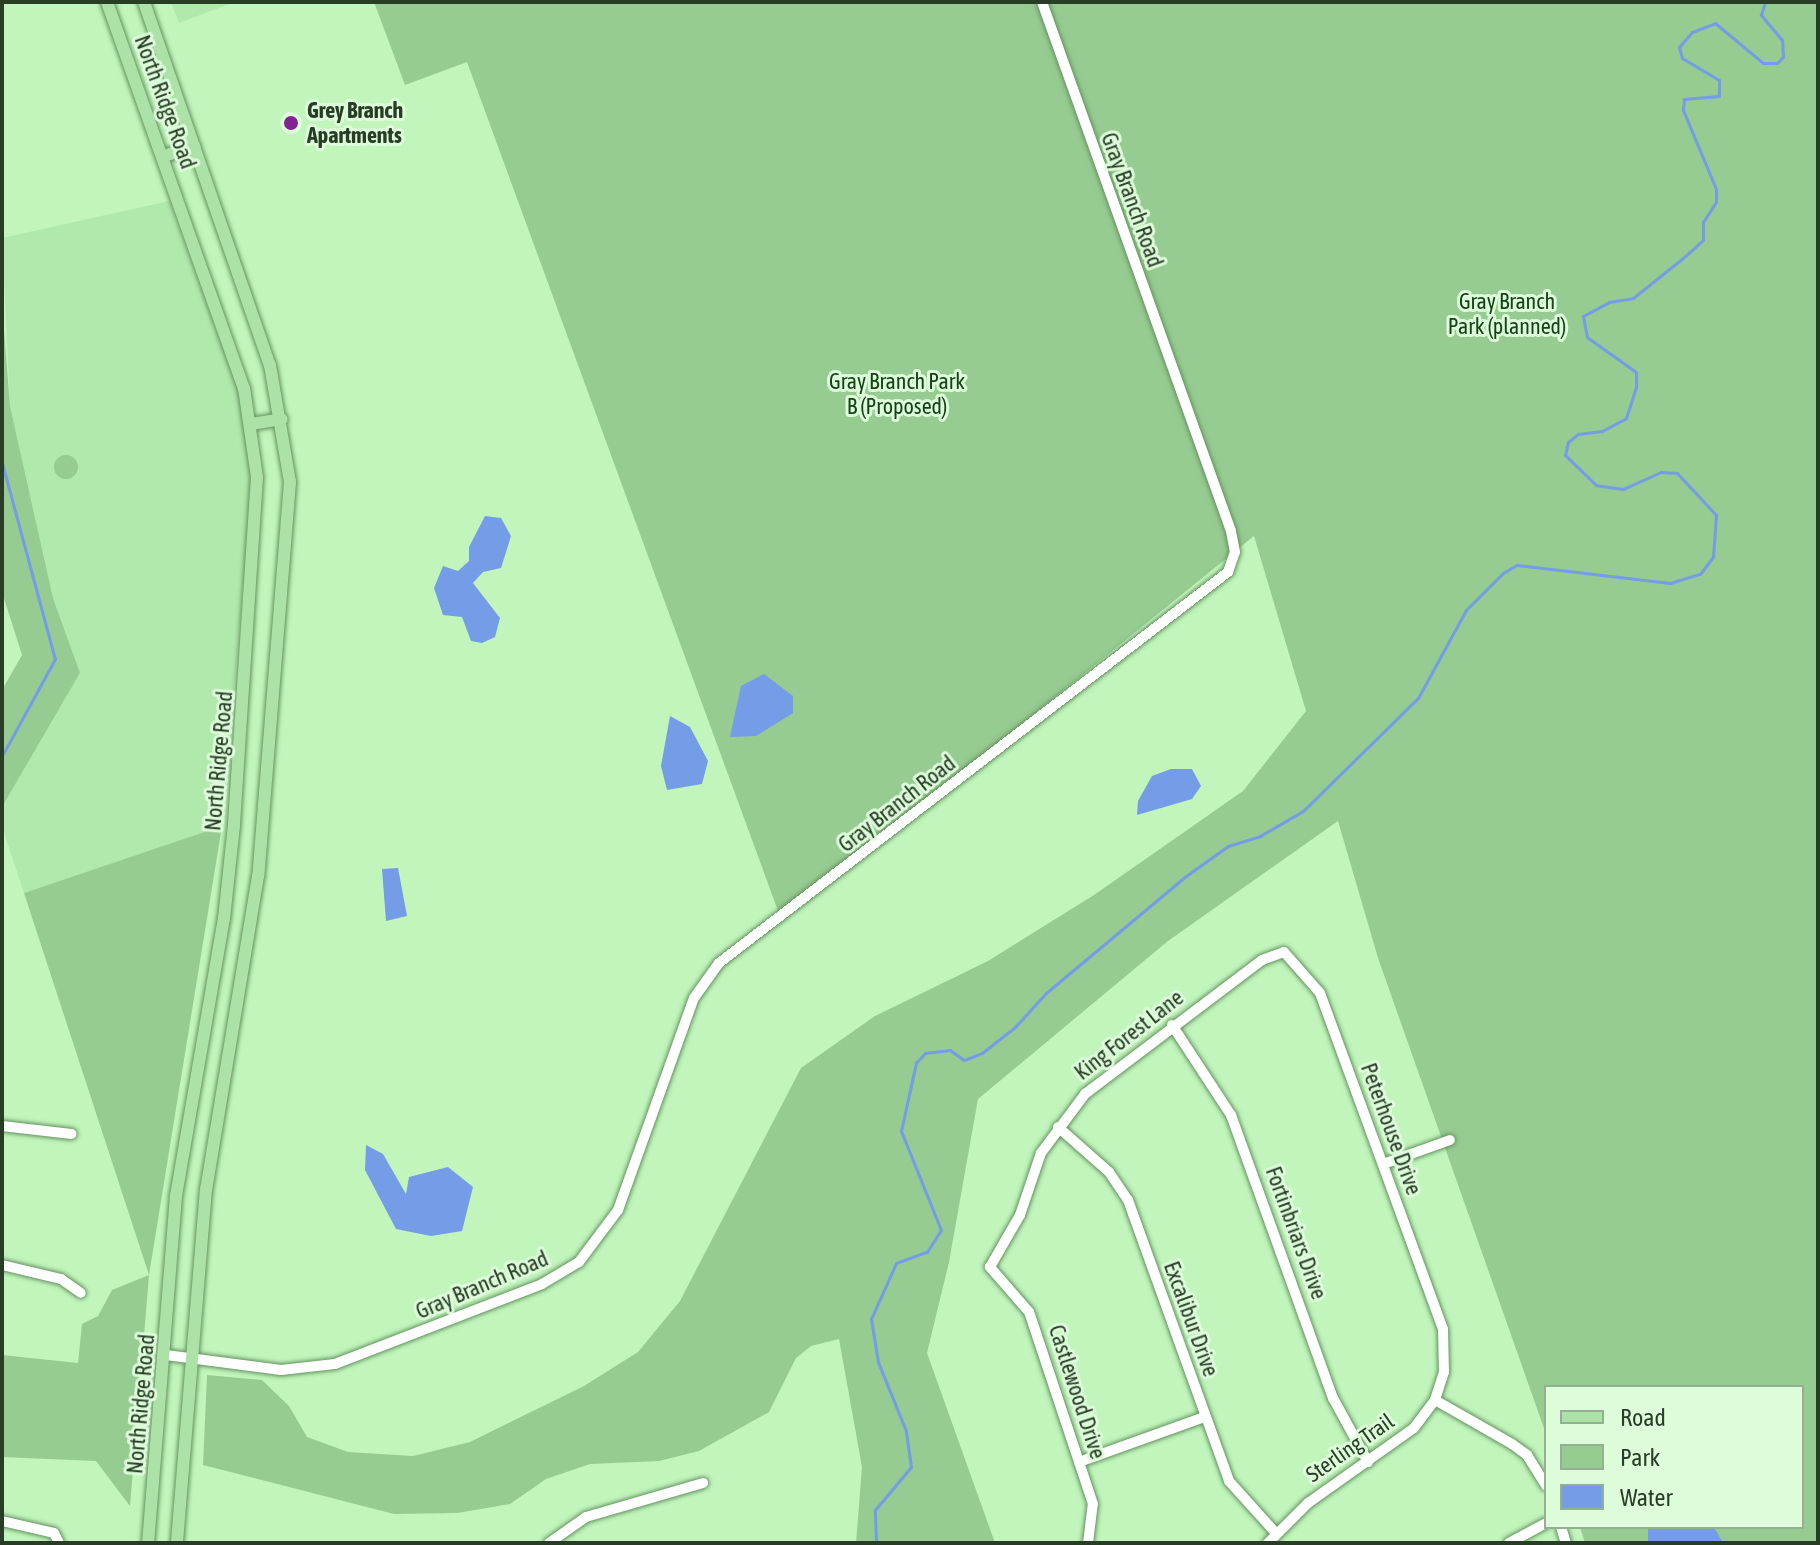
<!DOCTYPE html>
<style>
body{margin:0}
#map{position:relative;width:1820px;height:1545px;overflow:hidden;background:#c1f5bc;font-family:"Asap Condensed",sans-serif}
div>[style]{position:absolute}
.built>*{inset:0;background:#b1e9ac}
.green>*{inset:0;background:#96cb91}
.round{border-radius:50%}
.water>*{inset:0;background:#759ce6}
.stream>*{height:3px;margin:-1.5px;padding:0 1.5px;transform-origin:1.5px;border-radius:1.5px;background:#759ce6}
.roads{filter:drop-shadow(0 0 2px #64935f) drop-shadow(0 0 2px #64935f)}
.minor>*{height:10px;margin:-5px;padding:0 5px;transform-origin:5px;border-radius:5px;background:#fff}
.major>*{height:12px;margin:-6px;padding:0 6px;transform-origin:6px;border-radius:6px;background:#ace2a7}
.dots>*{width:22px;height:22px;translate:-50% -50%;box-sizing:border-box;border:4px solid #ddfcda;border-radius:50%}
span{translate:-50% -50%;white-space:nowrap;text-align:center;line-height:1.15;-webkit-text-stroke:6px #ddfcda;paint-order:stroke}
.street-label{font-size:22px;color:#283c26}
.poi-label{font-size:22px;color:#283c26;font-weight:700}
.left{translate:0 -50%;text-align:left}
.park-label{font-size:22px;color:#164214}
.frame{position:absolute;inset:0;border:4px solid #283c26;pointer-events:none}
.legend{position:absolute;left:1544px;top:1385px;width:260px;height:144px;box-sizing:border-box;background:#ddfcda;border:2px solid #95af92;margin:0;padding:10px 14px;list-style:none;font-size:24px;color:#283c26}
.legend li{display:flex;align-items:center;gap:16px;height:40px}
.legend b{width:40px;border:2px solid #95af92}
</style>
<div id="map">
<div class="built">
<div style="clip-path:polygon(171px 2px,235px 2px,179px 23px)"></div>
<div style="clip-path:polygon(169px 201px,239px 392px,252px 481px,222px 826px,24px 893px,2px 827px,2px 807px,80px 673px,53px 598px,10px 406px,2px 238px)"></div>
</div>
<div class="green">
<div style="clip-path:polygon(374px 2px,1818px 2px,1818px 1543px,1585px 1543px,1580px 1527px,1802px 1527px,1802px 1387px,1546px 1387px,1546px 1434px,1378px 958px,1338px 821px,1168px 941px,978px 1099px,949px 1262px,927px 1353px,995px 1543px,856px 1543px,862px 1467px,839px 1339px,811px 1346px,796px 1358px,769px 1412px,699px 1451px,659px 1461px,590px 1464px,546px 1479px,510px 1504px,457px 1513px,394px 1514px,203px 1465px,207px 1375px,262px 1380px,289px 1406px,307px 1437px,348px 1452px,413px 1456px,470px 1442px,584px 1386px,638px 1352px,680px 1301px,801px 1068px,875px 1016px,988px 961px,1094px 895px,1243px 791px,1306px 711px,1254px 536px,781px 919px,467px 62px,405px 85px)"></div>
<div style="clip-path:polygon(2px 304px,10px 406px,53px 598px,80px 673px,2px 807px,2px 690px,22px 655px,2px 592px)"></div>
<div class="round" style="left:54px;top:455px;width:24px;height:24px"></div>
<div style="clip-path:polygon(222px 826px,149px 1275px,130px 1506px,96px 1461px,2px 1457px,2px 1355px,78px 1363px,82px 1324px,98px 1316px,112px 1290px,149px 1275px,24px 893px)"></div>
</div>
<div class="water">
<div style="clip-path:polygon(485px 516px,501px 518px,511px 536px,501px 568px,483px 572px,473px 583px,500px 618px,495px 637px,482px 643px,471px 641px,462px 617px,443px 615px,434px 588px,443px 566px,458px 571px,469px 561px,469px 547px)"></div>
<div style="clip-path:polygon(764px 674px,793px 696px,793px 713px,756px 736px,730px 737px,741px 686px)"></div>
<div style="clip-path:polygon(670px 716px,690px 727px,708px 761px,702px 784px,667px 790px,661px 766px)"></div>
<div style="clip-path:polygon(1171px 769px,1192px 769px,1201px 786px,1192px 799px,1137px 815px,1138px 801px,1152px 776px)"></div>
<div style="clip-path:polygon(398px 868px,407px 916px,386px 921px,382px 869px)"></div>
<div style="clip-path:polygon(366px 1145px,383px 1154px,406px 1194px,409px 1177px,448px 1167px,473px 1187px,462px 1231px,431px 1236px,396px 1229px,365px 1170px)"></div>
<div style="clip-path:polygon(1648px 1527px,1714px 1527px,1723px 1543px,1648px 1543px)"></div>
</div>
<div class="stream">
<div style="left:2px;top:463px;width:203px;rotate:74.9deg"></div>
<div style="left:55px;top:659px;width:111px;rotate:118.7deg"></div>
<div style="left:876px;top:1543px;width:33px;rotate:-92deg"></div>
<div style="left:875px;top:1510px;width:56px;rotate:-50.1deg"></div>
<div style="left:911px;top:1467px;width:36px;rotate:-98deg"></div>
<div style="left:906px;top:1431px;width:74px;rotate:-112.1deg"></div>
<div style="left:878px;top:1362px;width:44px;rotate:-99.2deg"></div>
<div style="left:871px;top:1319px;width:61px;rotate:-65.9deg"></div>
<div style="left:896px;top:1263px;width:33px;rotate:-20deg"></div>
<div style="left:927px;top:1252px;width:26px;rotate:-58deg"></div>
<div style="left:941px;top:1230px;width:107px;rotate:-112deg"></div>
<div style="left:901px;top:1131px;width:70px;rotate:-77.6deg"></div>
<div style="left:916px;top:1063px;width:13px;rotate:-48deg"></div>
<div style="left:925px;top:1053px;width:25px;rotate:-7deg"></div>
<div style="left:950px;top:1050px;width:17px;rotate:36deg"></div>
<div style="left:964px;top:1060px;width:19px;rotate:-21deg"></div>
<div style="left:982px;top:1053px;width:42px;rotate:-38.2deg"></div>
<div style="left:1015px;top:1027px;width:46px;rotate:-47.6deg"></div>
<div style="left:1046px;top:993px;width:182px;rotate:-39.9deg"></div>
<div style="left:1186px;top:876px;width:52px;rotate:-35.5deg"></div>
<div style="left:1228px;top:846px;width:34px;rotate:-17deg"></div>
<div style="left:1260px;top:836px;width:50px;rotate:-30.2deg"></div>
<div style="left:1303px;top:811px;width:161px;rotate:-44.5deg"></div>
<div style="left:1418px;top:698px;width:100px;rotate:-61.4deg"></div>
<div style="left:1466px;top:610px;width:52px;rotate:-45deg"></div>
<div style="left:1503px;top:573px;width:16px;rotate:-30deg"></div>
<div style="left:1517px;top:565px;width:154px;rotate:6.7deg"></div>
<div style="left:1670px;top:583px;width:31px;rotate:-17deg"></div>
<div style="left:1700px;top:574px;width:21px;rotate:-53deg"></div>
<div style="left:1713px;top:557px;width:42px;rotate:-85.9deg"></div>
<div style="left:1716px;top:515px;width:57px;rotate:-132.9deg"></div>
<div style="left:1677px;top:473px;width:16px;rotate:-176deg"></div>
<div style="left:1661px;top:472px;width:42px;rotate:155.9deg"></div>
<div style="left:1623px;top:489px;width:27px;rotate:-172deg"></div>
<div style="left:1596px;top:485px;width:43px;rotate:-135.9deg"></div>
<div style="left:1565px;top:455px;width:13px;rotate:-77deg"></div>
<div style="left:1568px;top:442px;width:13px;rotate:-39deg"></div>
<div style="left:1578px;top:434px;width:24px;rotate:-7deg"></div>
<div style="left:1602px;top:431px;width:27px;rotate:-28deg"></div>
<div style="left:1626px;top:418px;width:32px;rotate:-72deg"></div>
<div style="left:1636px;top:388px;width:16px;rotate:-90deg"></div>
<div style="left:1636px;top:372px;width:60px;rotate:-144.5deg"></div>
<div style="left:1587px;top:337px;width:21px;rotate:-101deg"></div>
<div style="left:1583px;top:316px;width:30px;rotate:-28deg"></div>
<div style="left:1609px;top:302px;width:24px;rotate:-9deg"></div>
<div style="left:1633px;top:298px;width:64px;rotate:-38.7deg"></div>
<div style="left:1683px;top:258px;width:27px;rotate:-42deg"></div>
<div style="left:1703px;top:240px;width:18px;rotate:-90deg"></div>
<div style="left:1703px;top:222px;width:24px;rotate:-57deg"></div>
<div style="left:1716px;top:202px;width:13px;rotate:-90deg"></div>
<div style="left:1716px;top:189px;width:86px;rotate:-112.7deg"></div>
<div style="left:1683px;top:110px;width:11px;rotate:-85deg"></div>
<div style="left:1684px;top:99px;width:35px;rotate:-5deg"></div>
<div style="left:1719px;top:96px;width:16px;rotate:-90deg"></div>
<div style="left:1719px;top:80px;width:43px;rotate:-149.3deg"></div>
<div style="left:1682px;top:58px;width:11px;rotate:-105deg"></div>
<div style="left:1679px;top:47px;width:20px;rotate:-49deg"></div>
<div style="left:1692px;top:32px;width:25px;rotate:-21deg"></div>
<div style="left:1715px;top:23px;width:62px;rotate:39.8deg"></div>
<div style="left:1763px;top:63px;width:14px"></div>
<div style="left:1777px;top:63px;width:8px;rotate:-45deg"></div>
<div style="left:1783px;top:57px;width:17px;rotate:-93deg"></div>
<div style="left:1782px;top:40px;width:33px;rotate:-130deg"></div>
<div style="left:1761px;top:15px;width:14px;rotate:-73deg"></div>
</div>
<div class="roads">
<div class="minor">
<div style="left:1172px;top:1025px;width:108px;rotate:56.8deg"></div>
<div style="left:1231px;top:1115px;width:301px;rotate:70.2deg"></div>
<div style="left:1333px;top:1398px;width:73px;rotate:61.3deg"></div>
<div style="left:2px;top:1126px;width:70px;rotate:6.5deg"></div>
<div style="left:1058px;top:1127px;width:68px;rotate:41.4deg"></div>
<div style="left:1109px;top:1172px;width:34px;rotate:56deg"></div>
<div style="left:1128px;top:1200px;width:299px;rotate:70.2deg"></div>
<div style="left:1229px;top:1481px;width:69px;rotate:48deg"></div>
<div style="left:1383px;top:1164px;width:71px;rotate:-19.7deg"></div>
<div style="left:2px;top:1265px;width:61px;rotate:13.3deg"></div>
<div style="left:61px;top:1279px;width:24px;rotate:35deg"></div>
<div style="left:166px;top:1355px;width:116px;rotate:7.4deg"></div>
<div style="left:281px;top:1370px;width:54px;rotate:-6.3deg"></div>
<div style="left:335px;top:1364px;width:222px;rotate:-21.1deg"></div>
<div style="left:542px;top:1284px;width:43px;rotate:-30.7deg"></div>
<div style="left:579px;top:1262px;width:65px;rotate:-53.1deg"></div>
<div style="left:618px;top:1210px;width:225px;rotate:-70.3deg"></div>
<div style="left:694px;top:998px;width:43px;rotate:-54.5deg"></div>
<div style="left:719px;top:963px;width:642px;rotate:-37.53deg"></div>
<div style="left:1228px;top:572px;width:21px;rotate:-71deg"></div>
<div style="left:1235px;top:552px;width:21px;rotate:-101deg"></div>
<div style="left:1231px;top:531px;width:562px;rotate:-109.66deg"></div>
<div style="left:1435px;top:1400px;width:89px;rotate:29.7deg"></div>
<div style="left:1512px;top:1444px;width:19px;rotate:36deg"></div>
<div style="left:1527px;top:1455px;width:36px;rotate:58deg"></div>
<div style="left:1079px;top:1462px;width:134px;rotate:-19.7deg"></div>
<div style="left:2px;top:1521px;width:53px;rotate:13deg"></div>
<div style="left:54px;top:1533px;width:11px;rotate:63deg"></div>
<div style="left:1561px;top:1527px;width:17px;rotate:73deg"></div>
<div style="left:549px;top:1543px;width:45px;rotate:-35.1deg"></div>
<div style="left:586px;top:1517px;width:122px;rotate:-16.2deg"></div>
<div style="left:1088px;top:1543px;width:39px;rotate:-83deg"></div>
<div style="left:1093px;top:1504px;width:202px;rotate:-108.4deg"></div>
<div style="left:1029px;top:1312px;width:60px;rotate:-130.9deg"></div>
<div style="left:990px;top:1267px;width:60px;rotate:-60deg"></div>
<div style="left:1020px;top:1215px;width:65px;rotate:-71.3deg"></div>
<div style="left:1041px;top:1153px;width:74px;rotate:-53.3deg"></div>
<div style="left:1085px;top:1094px;width:222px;rotate:-37.1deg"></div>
<div style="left:1262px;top:960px;width:23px;rotate:-20deg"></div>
<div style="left:1284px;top:952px;width:55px;rotate:48.7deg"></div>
<div style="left:1320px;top:993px;width:358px;rotate:69.9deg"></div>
<div style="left:1443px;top:1329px;width:43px;rotate:88.7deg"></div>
<div style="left:1444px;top:1372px;width:29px;rotate:108deg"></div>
<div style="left:1435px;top:1400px;width:35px;rotate:127deg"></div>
<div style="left:1414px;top:1428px;width:130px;rotate:144.7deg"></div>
<div style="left:1308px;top:1503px;width:57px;rotate:135deg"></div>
<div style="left:1509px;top:1543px;width:42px;rotate:-28.4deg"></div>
</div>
<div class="major">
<div style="left:107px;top:2px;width:410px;rotate:70.5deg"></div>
<div style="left:244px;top:388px;width:90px;rotate:81.7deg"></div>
<div style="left:257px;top:477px;width:349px;rotate:93.8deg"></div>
<div style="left:234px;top:825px;width:94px;rotate:96.1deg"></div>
<div style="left:224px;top:918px;width:282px;rotate:99.8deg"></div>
<div style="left:176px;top:1196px;width:348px;rotate:94.6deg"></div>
<div style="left:144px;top:2px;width:384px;rotate:70.9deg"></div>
<div style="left:270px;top:365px;width:119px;rotate:80.3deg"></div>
<div style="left:290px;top:482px;width:395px;rotate:94.6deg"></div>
<div style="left:258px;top:876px;width:317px;rotate:99.4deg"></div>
<div style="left:206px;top:1189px;width:355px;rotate:94.7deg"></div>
<div style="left:164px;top:156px;width:32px;rotate:-18deg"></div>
<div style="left:251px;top:424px;width:31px;rotate:-9deg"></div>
</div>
</div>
<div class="dots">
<div style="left:291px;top:123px;background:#82248f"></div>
</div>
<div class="street-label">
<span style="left:165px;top:102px;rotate:70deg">North Ridge Road</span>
<span style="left:1132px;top:200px;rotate:70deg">Gray Branch Road</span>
<span style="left:219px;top:761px;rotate:-85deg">North Ridge Road</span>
<span style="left:897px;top:804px;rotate:-38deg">Gray Branch Road</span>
<span style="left:1129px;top:1035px;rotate:-38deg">King Forest Lane</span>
<span style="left:1391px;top:1129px;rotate:70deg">Peterhouse Drive</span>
<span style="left:1296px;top:1233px;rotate:70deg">Fortinbriars Drive</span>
<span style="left:482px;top:1285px;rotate:-23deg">Gray Branch Road</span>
<span style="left:1191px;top:1319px;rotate:70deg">Excalibur Drive</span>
<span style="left:1077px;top:1392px;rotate:72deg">Castlewood Drive</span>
<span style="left:141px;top:1404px;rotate:-85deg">North Ridge Road</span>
<span style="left:1350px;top:1448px;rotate:-35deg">Sterling Trail</span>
</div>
<div class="poi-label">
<span class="left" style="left:307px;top:123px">Grey Branch<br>Apartments</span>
</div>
<div class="park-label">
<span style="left:1507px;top:314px">Gray Branch<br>Park (planned)</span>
<span style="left:897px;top:394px">Gray Branch Park<br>B (Proposed)</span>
</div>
<div class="frame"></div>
<ul class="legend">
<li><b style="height:10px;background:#ace2a7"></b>Road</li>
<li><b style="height:22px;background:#96cb91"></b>Park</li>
<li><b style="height:22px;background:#759ce6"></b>Water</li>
</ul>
</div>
